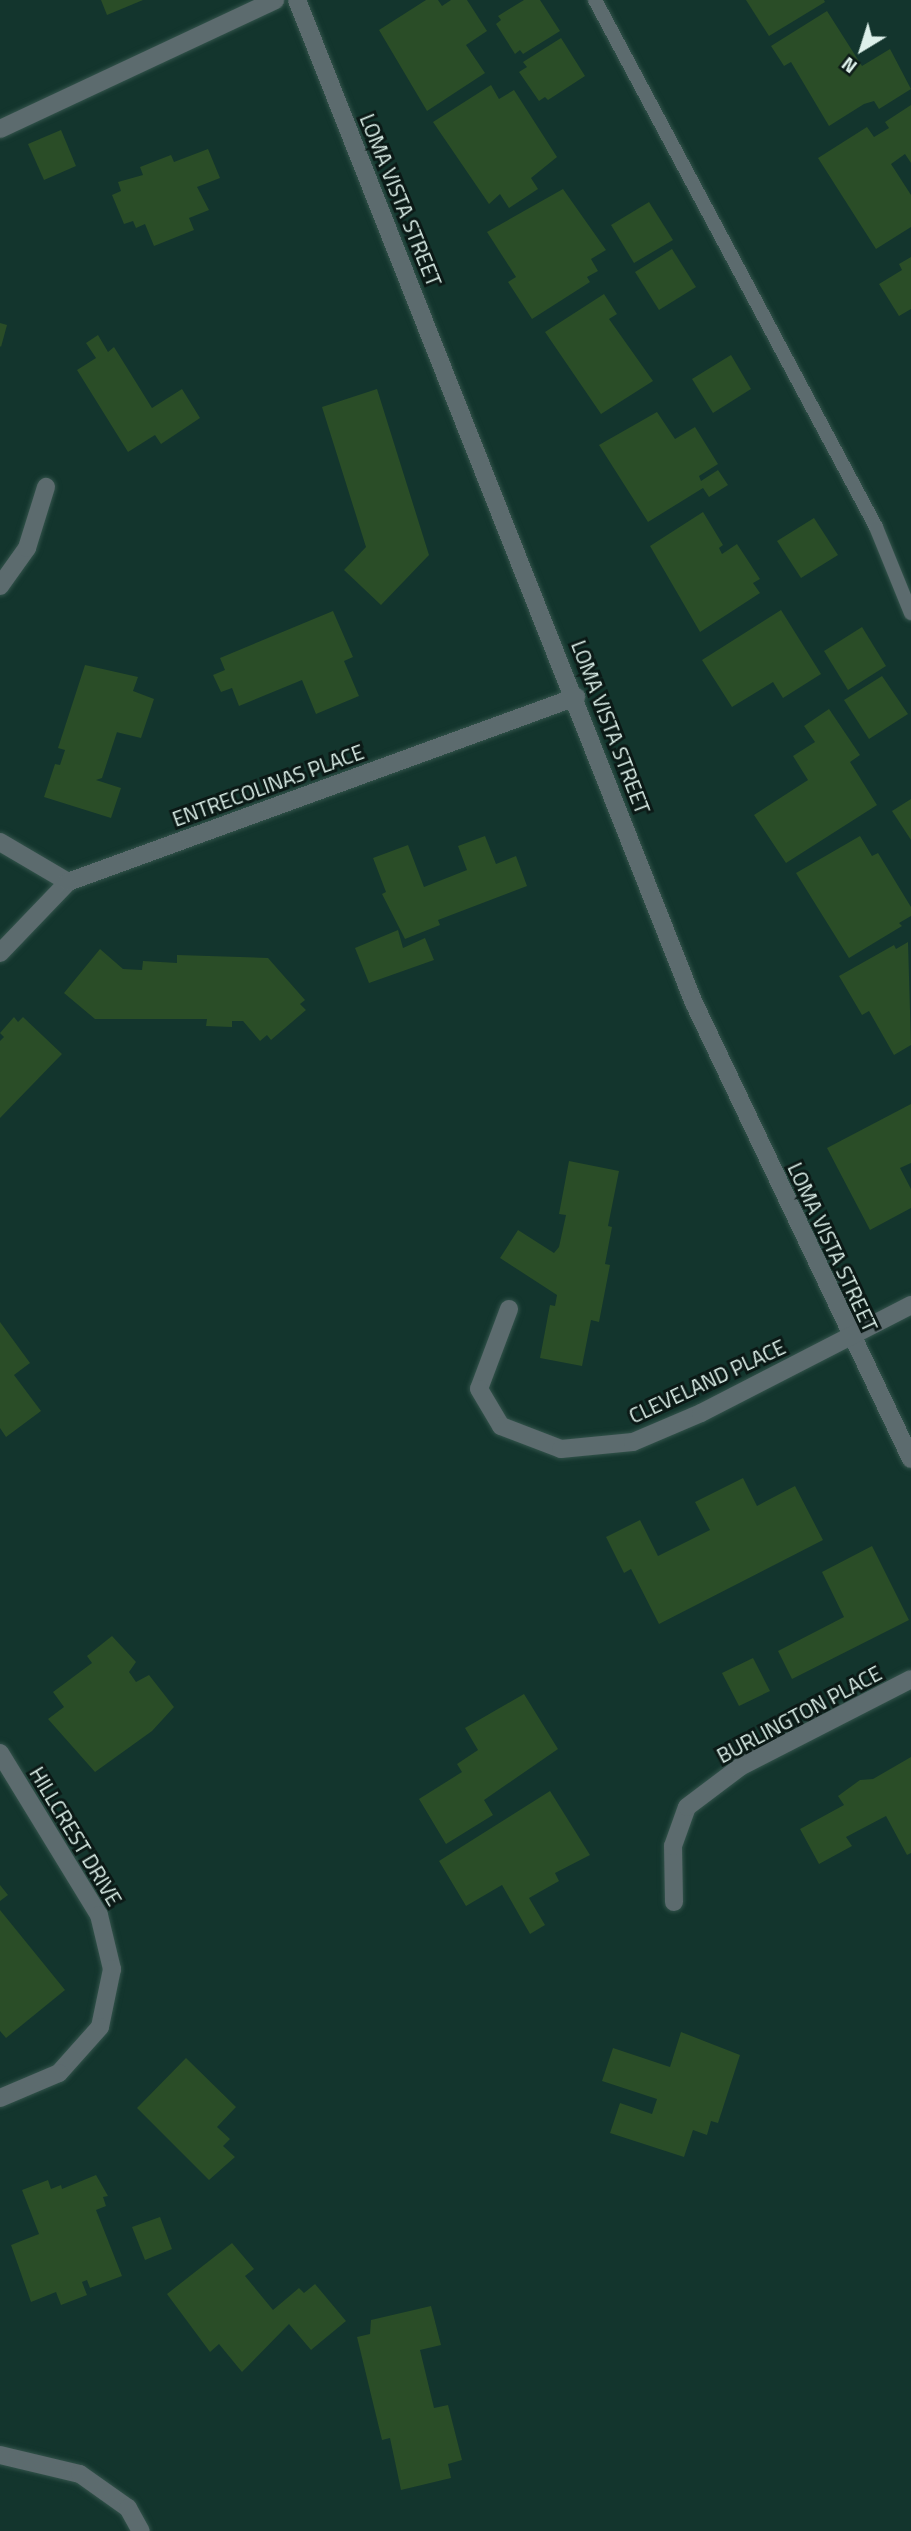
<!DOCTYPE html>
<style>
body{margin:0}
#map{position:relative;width:911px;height:2531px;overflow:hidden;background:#13352d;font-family:"Titillium Web",sans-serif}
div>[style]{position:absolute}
.building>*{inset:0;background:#2a4d27}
.roads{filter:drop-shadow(0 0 2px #33534b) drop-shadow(0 0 2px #33534b)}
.service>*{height:14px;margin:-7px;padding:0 7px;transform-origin:7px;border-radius:7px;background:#5c6b6e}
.minor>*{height:18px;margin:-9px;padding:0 9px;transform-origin:9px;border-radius:9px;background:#5c6b6e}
span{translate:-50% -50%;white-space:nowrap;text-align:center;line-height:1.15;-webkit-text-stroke:6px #0b1916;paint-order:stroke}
.street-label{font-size:21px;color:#ddf0ea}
.north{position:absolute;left:827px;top:14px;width:70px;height:70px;-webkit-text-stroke:5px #0b1916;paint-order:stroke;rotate:218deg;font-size:19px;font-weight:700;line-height:28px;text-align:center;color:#ddf0ea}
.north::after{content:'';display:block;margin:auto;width:24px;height:32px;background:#ddf0ea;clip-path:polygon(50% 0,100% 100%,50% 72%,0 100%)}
</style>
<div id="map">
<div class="building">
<div style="clip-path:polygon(101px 0,143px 0,107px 15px)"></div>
<div style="clip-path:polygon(426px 0,438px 0,442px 6px,451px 0,467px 0,487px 31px,466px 45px,485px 73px,427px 111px,379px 30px)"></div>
<div style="clip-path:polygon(524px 0,540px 0,560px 31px,523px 54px,520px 50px,515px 54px,496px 24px,501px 20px,498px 16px)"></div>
<div style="clip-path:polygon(746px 0,824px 0,825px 2px,769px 36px)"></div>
<div style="clip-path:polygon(827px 11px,862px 66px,890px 49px,911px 89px,879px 109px,874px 101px,864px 104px,829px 126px,791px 62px,784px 66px,771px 46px)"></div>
<div style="clip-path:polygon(561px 38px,585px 76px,548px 100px,545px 97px,539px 101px,519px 72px,527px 67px,523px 62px)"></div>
<div style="clip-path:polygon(491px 85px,499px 99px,514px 90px,557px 157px,531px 178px,538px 189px,509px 208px,500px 194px,489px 204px,433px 122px)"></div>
<div style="clip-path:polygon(911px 105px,911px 163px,905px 154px,891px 164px,911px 195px,911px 227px,876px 249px,818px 158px,867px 127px,874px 137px,889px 128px,885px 122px)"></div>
<div style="clip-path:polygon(61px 130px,76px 166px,44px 180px,28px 144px)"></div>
<div style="clip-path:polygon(208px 149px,220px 178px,197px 187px,209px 210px,189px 218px,194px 230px,154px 246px,145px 224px,136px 228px,133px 221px,124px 224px,112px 195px,121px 191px,118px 182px,143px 175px,140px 167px,171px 155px,174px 162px)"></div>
<div style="clip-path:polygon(563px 189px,606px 250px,591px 259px,598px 271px,587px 277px,590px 282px,532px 319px,508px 282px,516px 277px,487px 232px)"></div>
<div style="clip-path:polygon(649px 202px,673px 240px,634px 263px,611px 225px)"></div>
<div style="clip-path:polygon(672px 249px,696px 287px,659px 310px,635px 272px)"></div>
<div style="clip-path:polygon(911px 257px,911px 309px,899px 316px,879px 284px,902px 270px,899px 264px)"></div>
<div style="clip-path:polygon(604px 294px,617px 314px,609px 319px,653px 381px,601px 414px,545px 332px)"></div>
<div style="clip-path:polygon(0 323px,7px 325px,1px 347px,0 346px)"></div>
<div style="clip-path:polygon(98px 335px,108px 352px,114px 347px,152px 408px,182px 389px,200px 418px,161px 444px,155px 435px,128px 452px,77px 370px,96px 358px,86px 343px)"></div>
<div style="clip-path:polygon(731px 355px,751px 389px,713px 413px,692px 379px)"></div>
<div style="clip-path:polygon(377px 389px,429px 555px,381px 605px,344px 570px,366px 547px,322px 407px)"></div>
<div style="clip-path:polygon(657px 412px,675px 439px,695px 427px,718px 464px,699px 476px,701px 481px,718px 470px,728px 485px,709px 497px,703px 488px,648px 522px,599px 445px)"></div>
<div style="clip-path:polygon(703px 512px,723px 545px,719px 548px,722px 554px,737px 544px,760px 579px,753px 583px,760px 593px,700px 632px,650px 546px)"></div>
<div style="clip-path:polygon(814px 518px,838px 555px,801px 578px,777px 541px)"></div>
<div style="clip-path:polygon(781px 610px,821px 674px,783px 698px,773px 682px,732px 707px,702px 660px)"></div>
<div style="clip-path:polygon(333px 611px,353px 657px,344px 661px,359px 696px,316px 714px,302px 680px,239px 706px,232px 688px,221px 692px,213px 675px,225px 670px,220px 658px)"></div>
<div style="clip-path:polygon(862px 627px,886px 666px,848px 690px,824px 651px)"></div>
<div style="clip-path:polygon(85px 665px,138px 677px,133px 691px,154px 699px,141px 738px,112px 731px,117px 732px,102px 778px,96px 780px,121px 788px,111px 818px,44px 797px,55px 764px,60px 765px,65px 750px,58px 748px)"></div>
<div style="clip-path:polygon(882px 676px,908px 714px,869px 739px,844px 700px)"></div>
<div style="clip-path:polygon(829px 709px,860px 755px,850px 762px,877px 805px,786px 863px,754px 815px,808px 780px,793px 756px,815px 742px,804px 726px)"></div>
<div style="clip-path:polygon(911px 799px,911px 840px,892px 811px)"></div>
<div style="clip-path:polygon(485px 836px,496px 864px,516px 856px,527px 886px,438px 920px,440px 925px,405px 939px,382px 894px,386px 892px,373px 858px,408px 845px,424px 887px,467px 870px,458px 846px)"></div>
<div style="clip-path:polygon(860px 836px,872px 856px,878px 853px,911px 907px,911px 916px,899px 923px,902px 926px,849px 958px,796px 873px)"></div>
<div style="clip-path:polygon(398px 930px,403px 948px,425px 938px,434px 960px,369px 983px,355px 948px)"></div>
<div style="clip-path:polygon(908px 942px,911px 1045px,894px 1055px,869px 1011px,862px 1015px,839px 976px,894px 945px,896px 949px)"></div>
<div style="clip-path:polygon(100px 949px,123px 969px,142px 970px,143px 961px,177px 963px,177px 955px,268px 958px,305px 1000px,300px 1004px,306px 1010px,271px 1040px,267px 1035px,260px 1041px,243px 1021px,232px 1021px,232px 1027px,206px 1026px,207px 1019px,95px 1019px,64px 993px)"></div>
<div style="clip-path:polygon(14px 1017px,18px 1022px,23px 1017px,62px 1054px,0 1118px,0 1041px,4px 1037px,0 1033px)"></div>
<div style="clip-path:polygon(911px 1104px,911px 1163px,900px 1168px,911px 1189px,911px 1208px,870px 1230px,827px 1148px)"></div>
<div style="clip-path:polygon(569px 1161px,619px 1171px,608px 1226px,612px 1227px,605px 1264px,610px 1265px,599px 1322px,591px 1320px,582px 1366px,540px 1358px,550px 1305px,555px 1306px,557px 1295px,500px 1258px,518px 1230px,554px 1253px,559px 1247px,566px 1215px,559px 1214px)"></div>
<div style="clip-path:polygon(0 1322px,30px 1363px,14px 1375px,41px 1411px,6px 1437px,0 1428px)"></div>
<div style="clip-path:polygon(743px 1478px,757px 1506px,795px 1486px,823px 1540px,659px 1624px,631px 1569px,624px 1573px,606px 1537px,640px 1520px,658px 1556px,710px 1530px,695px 1502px)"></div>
<div style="clip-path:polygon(872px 1546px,909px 1620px,792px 1679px,778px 1651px,844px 1617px,822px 1572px)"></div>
<div style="clip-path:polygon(112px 1636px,136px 1662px,129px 1672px,136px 1682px,149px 1675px,174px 1707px,152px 1731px,95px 1772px,48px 1719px,64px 1707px,53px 1692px,92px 1663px,87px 1656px)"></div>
<div style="clip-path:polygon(753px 1658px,770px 1691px,739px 1706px,722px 1673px)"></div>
<div style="clip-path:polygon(524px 1694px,558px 1749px,484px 1800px,493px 1815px,446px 1844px,419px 1799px,462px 1772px,457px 1764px,478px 1750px,465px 1728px)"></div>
<div style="clip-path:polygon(911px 1757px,911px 1853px,907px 1855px,886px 1816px,846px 1837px,852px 1846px,819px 1864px,800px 1829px,844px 1805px,838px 1796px,860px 1780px,873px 1779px)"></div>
<div style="clip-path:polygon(550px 1791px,590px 1855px,555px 1873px,559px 1881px,529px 1898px,545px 1925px,530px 1934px,502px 1885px,466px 1906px,439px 1861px)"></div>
<div style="clip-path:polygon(0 1885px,8px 1895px,0 1901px)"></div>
<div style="clip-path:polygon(0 1910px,65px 1990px,6px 2038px,0 2031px)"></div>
<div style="clip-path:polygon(681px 2032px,740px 2055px,718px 2123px,711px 2121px,707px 2135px,693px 2130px,684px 2157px,610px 2133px,620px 2103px,652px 2114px,657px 2099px,602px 2081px,613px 2048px,670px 2067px)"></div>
<div style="clip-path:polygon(186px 2058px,236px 2107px,217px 2127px,230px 2139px,223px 2146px,235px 2157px,209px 2180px,137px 2108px)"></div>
<div style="clip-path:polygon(96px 2175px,108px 2196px,103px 2197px,106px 2206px,96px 2210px,122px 2276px,90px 2288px,87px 2280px,82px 2282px,87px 2295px,61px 2305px,56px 2292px,31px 2302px,11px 2245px,39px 2234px,22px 2190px,48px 2180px,51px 2189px,61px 2185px,62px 2189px)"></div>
<div style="clip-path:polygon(160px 2217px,172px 2249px,145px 2260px,132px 2227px)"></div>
<div style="clip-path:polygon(232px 2243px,254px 2269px,245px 2276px,273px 2310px,299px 2288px,304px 2293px,315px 2284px,346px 2321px,311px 2350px,289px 2324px,242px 2372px,219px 2344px,210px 2352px,167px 2294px)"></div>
<div style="clip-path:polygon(431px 2306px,441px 2345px,420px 2350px,434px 2408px,448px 2405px,462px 2460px,448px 2464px,451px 2478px,401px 2490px,390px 2438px,382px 2440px,357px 2337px,370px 2334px,371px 2320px)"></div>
</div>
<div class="roads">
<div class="service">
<div style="left:595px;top:0;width:597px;rotate:61.93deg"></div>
<div style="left:876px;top:527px;width:93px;rotate:67.9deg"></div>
</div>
<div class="minor">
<div style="left:297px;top:0;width:1079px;rotate:68.41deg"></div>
<div style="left:694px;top:1003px;width:505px;rotate:64.55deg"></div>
<div style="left:0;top:129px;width:304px;rotate:-25.1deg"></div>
<div style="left:0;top:586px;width:47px;rotate:-54.6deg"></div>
<div style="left:27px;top:548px;width:64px;rotate:-72.7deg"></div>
<div style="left:0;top:842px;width:79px;rotate:30.5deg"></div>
<div style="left:0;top:953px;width:98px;rotate:-46.2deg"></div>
<div style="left:68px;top:882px;width:541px;rotate:-20.01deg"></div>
<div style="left:509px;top:1309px;width:85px;rotate:110.6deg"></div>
<div style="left:479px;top:1389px;width:43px;rotate:59.3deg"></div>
<div style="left:501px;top:1426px;width:64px;rotate:21deg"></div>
<div style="left:561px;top:1449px;width:72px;rotate:-5.6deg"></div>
<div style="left:633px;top:1442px;width:74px;rotate:-23.1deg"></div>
<div style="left:701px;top:1413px;width:236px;rotate:-27.2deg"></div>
<div style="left:0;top:1753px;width:190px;rotate:58.6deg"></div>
<div style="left:99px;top:1915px;width:56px;rotate:76.5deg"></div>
<div style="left:112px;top:1969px;width:59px;rotate:101.7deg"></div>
<div style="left:100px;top:2027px;width:62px;rotate:131.7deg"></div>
<div style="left:59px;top:2073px;width:64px;rotate:157deg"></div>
<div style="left:674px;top:1902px;width:56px;rotate:-91deg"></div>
<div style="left:673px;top:1846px;width:41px;rotate:-70.3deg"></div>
<div style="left:687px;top:1807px;width:66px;rotate:-37deg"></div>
<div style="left:740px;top:1767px;width:192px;rotate:-27.2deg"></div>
<div style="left:0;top:2455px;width:82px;rotate:13.4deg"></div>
<div style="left:80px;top:2474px;width:59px;rotate:35.3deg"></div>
<div style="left:128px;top:2508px;width:26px;rotate:61deg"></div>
</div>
</div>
<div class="street-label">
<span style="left:401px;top:200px;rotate:68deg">LOMA VISTA STREET</span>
<span style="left:611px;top:727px;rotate:69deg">LOMA VISTA STREET</span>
<span style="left:268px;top:785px;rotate:-20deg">ENTRECOLINAS PLACE</span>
<span style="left:833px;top:1247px;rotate:65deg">LOMA VISTA STREET</span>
<span style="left:707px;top:1381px;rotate:-25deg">CLEVELAND PLACE</span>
<span style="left:799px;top:1714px;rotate:-28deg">BURLINGTON PLACE</span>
<span style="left:76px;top:1836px;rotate:59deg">HILLCREST DRIVE</span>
</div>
<div class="north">N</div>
</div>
